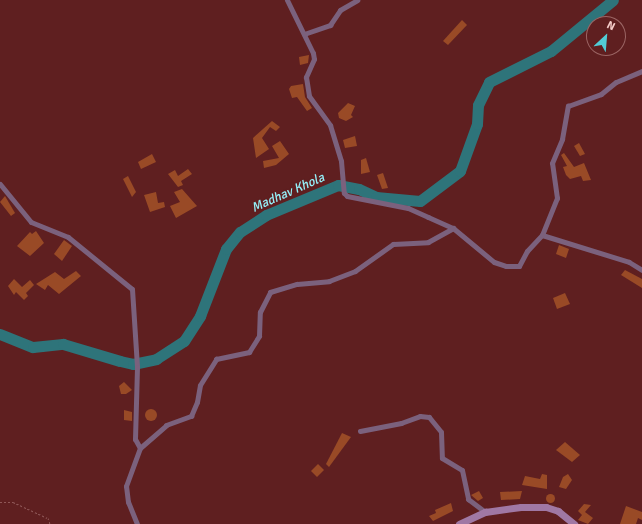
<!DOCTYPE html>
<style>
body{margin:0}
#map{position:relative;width:642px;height:524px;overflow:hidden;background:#5f1f20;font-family:Signika,sans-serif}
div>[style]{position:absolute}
.river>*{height:11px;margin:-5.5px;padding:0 5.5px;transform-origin:5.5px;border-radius:5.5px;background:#2e747a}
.building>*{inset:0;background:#994a26}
.round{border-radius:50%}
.path>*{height:1px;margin-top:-0.5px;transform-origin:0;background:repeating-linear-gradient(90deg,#8f5757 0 2px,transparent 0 4px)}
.street>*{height:5px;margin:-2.5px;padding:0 2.5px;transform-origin:2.5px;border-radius:2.5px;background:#7b617d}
.secondary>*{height:7px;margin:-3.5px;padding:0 3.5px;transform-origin:3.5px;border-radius:3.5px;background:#a078a4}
span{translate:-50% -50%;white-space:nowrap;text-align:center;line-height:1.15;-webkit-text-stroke:3px #5f1f20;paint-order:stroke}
.water-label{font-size:13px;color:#95f1f9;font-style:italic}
.north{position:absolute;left:586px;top:16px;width:40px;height:40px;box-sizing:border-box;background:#5f1f20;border:1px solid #9b6564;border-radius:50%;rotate:26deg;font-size:11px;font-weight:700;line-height:16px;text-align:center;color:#f6cecb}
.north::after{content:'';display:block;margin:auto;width:14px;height:18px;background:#52ccd6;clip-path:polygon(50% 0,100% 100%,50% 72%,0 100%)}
</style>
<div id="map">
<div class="river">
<div style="left:0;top:334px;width:35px;rotate:22deg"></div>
<div style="left:33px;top:347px;width:30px;rotate:-6deg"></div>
<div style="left:63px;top:344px;width:59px;rotate:16.6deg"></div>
<div style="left:120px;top:361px;width:13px;rotate:13deg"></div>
<div style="left:133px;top:364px;width:24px;rotate:-12deg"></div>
<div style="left:156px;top:359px;width:33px;rotate:-33deg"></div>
<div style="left:184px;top:341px;width:30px;rotate:-57deg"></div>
<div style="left:200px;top:316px;width:72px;rotate:-68.8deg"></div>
<div style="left:226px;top:249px;width:22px;rotate:-51deg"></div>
<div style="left:240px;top:232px;width:31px;rotate:-33deg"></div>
<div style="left:266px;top:215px;width:78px;rotate:-22.6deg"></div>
<div style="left:338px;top:185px;width:21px;rotate:11deg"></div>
<div style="left:359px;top:189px;width:19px;rotate:25deg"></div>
<div style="left:376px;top:197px;width:44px;rotate:5.2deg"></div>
<div style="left:420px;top:201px;width:50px;rotate:-36.9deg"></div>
<div style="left:460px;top:171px;width:50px;rotate:-70.1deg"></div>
<div style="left:477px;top:124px;width:19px;rotate:-87deg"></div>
<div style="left:478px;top:105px;width:25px;rotate:-64deg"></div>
<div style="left:489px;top:82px;width:69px;rotate:-26.6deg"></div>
<div style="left:551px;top:51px;width:80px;rotate:-39.4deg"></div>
</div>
<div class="building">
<div style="clip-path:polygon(462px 20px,467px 25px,448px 45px,443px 41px)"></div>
<div style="clip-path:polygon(309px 55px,308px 63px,300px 65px,299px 57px)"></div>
<div style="clip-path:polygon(303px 84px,305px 97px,312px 108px,307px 111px,297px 97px,292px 98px,289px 89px,291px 86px)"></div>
<div style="clip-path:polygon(348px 103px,355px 106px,351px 115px,353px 117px,346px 121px,339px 118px,338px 113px)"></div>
<div style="clip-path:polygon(272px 121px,280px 127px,276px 131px,270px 127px,262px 138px,269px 149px,256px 158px,253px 138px)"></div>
<div style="clip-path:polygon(355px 136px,357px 146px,345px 148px,343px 140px)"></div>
<div style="clip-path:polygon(280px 141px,289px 154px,276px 165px,264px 168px,263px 161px,279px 158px,272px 146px)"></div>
<div style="clip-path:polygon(579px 143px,585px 154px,580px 156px,574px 146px)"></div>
<div style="clip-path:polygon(564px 153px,574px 167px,584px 163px,591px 180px,583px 181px,581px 176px,570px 179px,566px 175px,563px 167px,567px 166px,561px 155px)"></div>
<div style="clip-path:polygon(152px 154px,156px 162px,141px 169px,138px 162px)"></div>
<div style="clip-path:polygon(366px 158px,370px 172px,361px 174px,361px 160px)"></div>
<div style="clip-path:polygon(188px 169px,192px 174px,181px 181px,183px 185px,178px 187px,168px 174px,175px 170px,178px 176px)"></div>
<div style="clip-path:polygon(383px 173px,388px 188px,382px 189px,377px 175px)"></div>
<div style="clip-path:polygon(128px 176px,136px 192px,132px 197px,123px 179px)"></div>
<div style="clip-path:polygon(182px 189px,197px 206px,176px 218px,170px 206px,180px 202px,174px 192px)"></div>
<div style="clip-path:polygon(156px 192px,158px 203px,164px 202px,165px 207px,150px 212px,144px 195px)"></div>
<div style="clip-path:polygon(5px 196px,15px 213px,11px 216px,0 202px)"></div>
<div style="clip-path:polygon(36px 231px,44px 243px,30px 256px,17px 246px,30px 232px,32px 234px)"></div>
<div style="clip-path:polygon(64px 240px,72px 246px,62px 261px,54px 254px)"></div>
<div style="clip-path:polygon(559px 245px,569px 249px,566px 258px,556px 254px)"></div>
<div style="clip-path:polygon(625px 270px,642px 279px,642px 288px,621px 275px)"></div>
<div style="clip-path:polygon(76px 271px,81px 276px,59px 294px,48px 285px,45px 290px,36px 284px,55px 272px,64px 279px)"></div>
<div style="clip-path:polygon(14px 279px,22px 287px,30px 280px,34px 285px,26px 293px,28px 296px,24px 300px,16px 292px,14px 295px,8px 286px)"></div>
<div style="clip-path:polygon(565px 293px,570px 304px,557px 309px,553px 298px)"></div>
<div style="clip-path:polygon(124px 382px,132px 390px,126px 394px,121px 394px,119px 386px)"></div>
<div class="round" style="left:145px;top:409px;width:12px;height:12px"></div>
<div style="clip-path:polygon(124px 410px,132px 412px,132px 421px,124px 420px)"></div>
<div style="clip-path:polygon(342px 433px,351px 437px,329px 467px,326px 464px)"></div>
<div style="clip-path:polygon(565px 442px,580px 455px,572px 462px,556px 450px)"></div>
<div style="clip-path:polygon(318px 464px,324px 470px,317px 477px,311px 471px)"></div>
<div style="clip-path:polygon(542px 474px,547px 475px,547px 489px,522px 485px,525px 476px,540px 479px)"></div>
<div style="clip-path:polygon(568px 474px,572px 480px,566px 489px,559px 487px,563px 477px)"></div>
<div style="clip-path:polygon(479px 491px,483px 498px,478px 501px,471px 495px)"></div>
<div style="clip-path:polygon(522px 491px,520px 499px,501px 500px,500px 492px)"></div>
<div class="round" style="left:545.5px;top:493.5px;width:9px;height:9px"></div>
<div style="clip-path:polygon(451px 503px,453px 511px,433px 521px,429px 516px,436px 513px,435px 510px)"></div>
<div style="clip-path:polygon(584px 504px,591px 505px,585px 512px,593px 518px,588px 524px,578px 520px,582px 515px,578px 511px)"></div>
<div style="clip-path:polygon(626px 506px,642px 512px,642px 520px,638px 518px,636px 524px,620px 524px)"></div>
</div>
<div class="path">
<div style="left:0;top:502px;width:13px"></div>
<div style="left:13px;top:502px;width:38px;rotate:25deg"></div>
<div style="left:48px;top:518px;width:6px;rotate:72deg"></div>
</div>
<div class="street">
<div style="left:287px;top:0;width:59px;rotate:63.9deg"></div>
<div style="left:313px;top:53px;width:6px;rotate:81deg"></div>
<div style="left:314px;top:59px;width:20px;rotate:114deg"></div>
<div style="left:306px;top:77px;width:19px;rotate:81deg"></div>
<div style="left:309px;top:96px;width:36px;rotate:54deg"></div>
<div style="left:330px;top:125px;width:38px;rotate:73deg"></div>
<div style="left:341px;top:161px;width:32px;rotate:85deg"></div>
<div style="left:344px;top:193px;width:4px;rotate:45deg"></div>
<div style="left:347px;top:196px;width:62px;rotate:11.1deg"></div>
<div style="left:408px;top:208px;width:22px;rotate:24deg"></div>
<div style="left:428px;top:217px;width:27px;rotate:24deg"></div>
<div style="left:453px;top:228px;width:53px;rotate:39.7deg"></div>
<div style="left:494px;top:262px;width:13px;rotate:18deg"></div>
<div style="left:506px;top:266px;width:13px"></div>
<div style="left:519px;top:266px;width:17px;rotate:-62deg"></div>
<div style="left:527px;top:251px;width:22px;rotate:-47deg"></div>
<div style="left:542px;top:235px;width:91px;rotate:17.2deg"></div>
<div style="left:629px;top:262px;width:15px;rotate:32deg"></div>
<div style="left:304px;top:34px;width:28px;rotate:-19deg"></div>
<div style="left:330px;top:25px;width:18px;rotate:-56deg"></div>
<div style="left:340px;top:10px;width:20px;rotate:-30deg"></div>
<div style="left:0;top:184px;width:49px;rotate:50.8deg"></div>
<div style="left:31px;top:222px;width:40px;rotate:22deg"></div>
<div style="left:68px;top:237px;width:82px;rotate:39.1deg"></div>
<div style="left:132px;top:289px;width:78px;rotate:86.3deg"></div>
<div style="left:137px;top:367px;width:72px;rotate:91.6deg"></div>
<div style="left:135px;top:439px;width:10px;rotate:61deg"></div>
<div style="left:542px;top:235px;width:40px;rotate:-68deg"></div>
<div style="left:557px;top:198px;width:35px;rotate:-98deg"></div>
<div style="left:552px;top:163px;width:26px;rotate:-67deg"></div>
<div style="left:562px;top:139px;width:34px;rotate:-80deg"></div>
<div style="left:568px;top:106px;width:35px;rotate:-20deg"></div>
<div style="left:601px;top:94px;width:19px;rotate:-39deg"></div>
<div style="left:616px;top:82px;width:28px;rotate:-23deg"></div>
<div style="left:360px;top:431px;width:42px;rotate:-11deg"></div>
<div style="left:401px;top:423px;width:20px;rotate:-20deg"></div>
<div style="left:420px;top:416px;width:9px;rotate:6deg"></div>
<div style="left:429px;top:417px;width:19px;rotate:51deg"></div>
<div style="left:441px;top:432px;width:26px;rotate:88deg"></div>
<div style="left:442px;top:458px;width:23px;rotate:31deg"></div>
<div style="left:462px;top:470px;width:30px;rotate:78deg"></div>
<div style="left:468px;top:499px;width:21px;rotate:37deg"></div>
<div style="left:137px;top:524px;width:24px;rotate:-112deg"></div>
<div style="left:128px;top:502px;width:16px;rotate:-97deg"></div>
<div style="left:126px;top:486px;width:40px;rotate:-69.8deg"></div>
<div style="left:140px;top:448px;width:35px;rotate:-41deg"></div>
<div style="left:166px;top:425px;width:27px;rotate:-20deg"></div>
<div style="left:191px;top:416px;width:15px;rotate:-67deg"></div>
<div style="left:197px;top:402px;width:17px;rotate:-80deg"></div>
<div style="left:200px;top:385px;width:31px;rotate:-58deg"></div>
<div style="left:216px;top:359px;width:34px;rotate:-12deg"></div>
<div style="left:249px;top:352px;width:19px;rotate:-58deg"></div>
<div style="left:259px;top:336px;width:24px;rotate:-88deg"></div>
<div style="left:260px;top:312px;width:22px;rotate:-63deg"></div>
<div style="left:270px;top:292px;width:28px;rotate:-17deg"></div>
<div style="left:297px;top:284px;width:32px;rotate:-5deg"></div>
<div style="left:329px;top:281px;width:28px;rotate:-21deg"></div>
<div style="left:355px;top:271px;width:47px;rotate:-35.4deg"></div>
<div style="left:393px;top:244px;width:35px;rotate:-3deg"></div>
<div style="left:428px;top:242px;width:29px;rotate:-29deg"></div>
</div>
<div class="secondary">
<div style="left:459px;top:524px;width:29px;rotate:-25deg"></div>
<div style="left:485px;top:512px;width:36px;rotate:-8deg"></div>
<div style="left:521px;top:507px;width:25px"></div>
<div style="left:546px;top:507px;width:13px;rotate:18deg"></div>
<div style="left:558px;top:511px;width:21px;rotate:39deg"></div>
</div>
<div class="water-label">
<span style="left:288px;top:193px;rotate:-24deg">Madhav Khola</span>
</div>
<div class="north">N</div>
</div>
